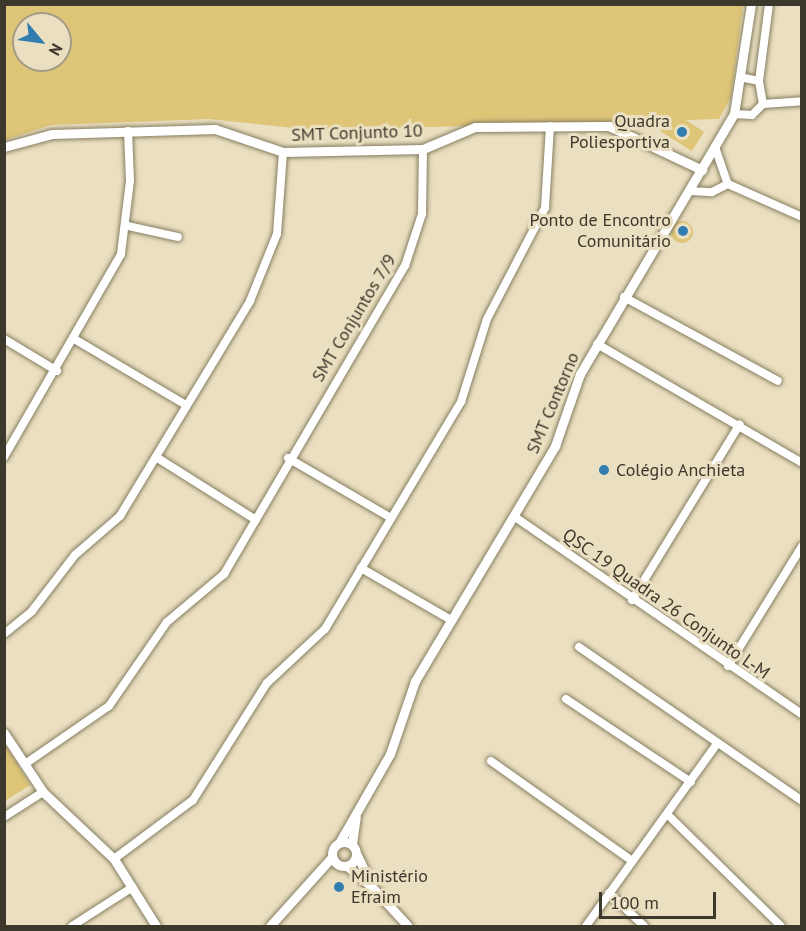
<!DOCTYPE html>
<meta charset="utf-8">
<style>
body{margin:0}
#map{position:relative;width:806px;height:931px;overflow:hidden;background:#eadfc0;font-family:"PT Sans",sans-serif}
div>[style]{position:absolute}
.green>*{inset:0;background:#dec578}
.round{border-radius:50%}
.roads{filter:drop-shadow(0 0 2px #877e61) drop-shadow(0 0 2px #877e61)}
.minor>*{height:8px;margin:-4px;padding:0 4px;transform-origin:4px;border-radius:4px;background:#fff}
.tertiary>*{height:9px;margin:-4.5px;padding:0 4.5px;transform-origin:4.5px;border-radius:4.5px;background:#fff}
.tertiary>.ring{margin:-4.5px;padding:0;box-sizing:content-box;background:none;border:9px solid #fff;border-radius:50%}
.dots>*{width:16px;height:16px;translate:-50% -50%;box-sizing:border-box;border:3px solid #eadfc0;border-radius:50%}
span{translate:-50% -50%;white-space:nowrap;text-align:center;line-height:1.15;-webkit-text-stroke:6px #eadfc0;paint-order:stroke}
.poi-label{font-size:18px;color:#3c382c}
.right{translate:-100% -50%;text-align:right}
.left{translate:0 -50%;text-align:left}
.street-label{font-size:18px;color:#3c382c}
.frame{position:absolute;inset:0;border:6px solid #3c382c;pointer-events:none}
.north{position:absolute;left:12px;top:12px;width:60px;height:60px;box-sizing:border-box;background:#eadfc0;border:2px solid #a49c85;border-radius:50%;rotate:119deg;font-size:16px;font-weight:700;line-height:24px;text-align:center;color:#3c382c}
.north::after{content:'';display:block;margin:auto;width:21px;height:27px;background:#317db0;clip-path:polygon(50% 0,100% 100%,50% 72%,0 100%)}
.scale{position:absolute;left:599px;top:892px;width:117px;height:27px;box-sizing:border-box;border:3px solid #3c382c;border-top:0;padding-left:8px;font-size:18px;line-height:21px;white-space:nowrap;color:#3c382c;-webkit-text-stroke:4px #eadfc0;paint-order:stroke}
</style>
<div id="map">
<div class="green">
<div style="clip-path:polygon(evenodd,4px 5px,743px 5px,731px 97px,719px 119px,686px 120px,704px 132px,692px 151px,660px 131px,666px 121px,313px 130px,209px 119px,51px 125px,5px 140px,4px 5px,24px 24px,60px 24px,60px 60px,24px 60px,24px 24px)"></div>
<div class="round" style="left:671px;top:221px;width:22px;height:22px"></div>
<div style="clip-path:polygon(4px 742px,30px 785px,5px 801px,4px 801px)"></div>
</div>
<div class="roads">
<div class="minor">
<div style="left:744px;top:78px;width:15px;rotate:11deg"></div>
<div style="left:763px;top:104px;width:23px;rotate:-100deg"></div>
<div style="left:759px;top:81px;width:78px;rotate:-82.6deg"></div>
<div style="left:734px;top:114px;width:18px;rotate:3deg"></div>
<div style="left:752px;top:115px;width:16px;rotate:-45deg"></div>
<div style="left:763px;top:104px;width:39px;rotate:-4deg"></div>
<div style="left:715px;top:147px;width:39px;rotate:71deg"></div>
<div style="left:728px;top:184px;width:81px;rotate:24deg"></div>
<div style="left:690px;top:191px;width:22px;rotate:3deg"></div>
<div style="left:712px;top:192px;width:18px;rotate:-27deg"></div>
<div style="left:128px;top:226px;width:51px;rotate:12.4deg"></div>
<div style="left:624px;top:297px;width:175px;rotate:28.6deg"></div>
<div style="left:4px;top:339px;width:62px;rotate:31.1deg"></div>
<div style="left:76px;top:340px;width:128px;rotate:30.6deg"></div>
<div style="left:597px;top:344px;width:237px;rotate:30.1deg"></div>
<div style="left:4px;top:457px;width:234px;rotate:-60deg"></div>
<div style="left:121px;top:254px;width:74px;rotate:-83deg"></div>
<div style="left:130px;top:181px;width:50px;rotate:-92.3deg"></div>
<div style="left:156px;top:457px;width:118px;rotate:32.2deg"></div>
<div style="left:288px;top:458px;width:119px;rotate:30.2deg"></div>
<div style="left:515px;top:517px;width:348px;rotate:34.5deg"></div>
<div style="left:361px;top:568px;width:104px;rotate:30deg"></div>
<div style="left:632px;top:600px;width:206px;rotate:-58.5deg"></div>
<div style="left:4px;top:634px;width:36px;rotate:-39deg"></div>
<div style="left:32px;top:611px;width:71px;rotate:-52.5deg"></div>
<div style="left:75px;top:555px;width:60px;rotate:-40.9deg"></div>
<div style="left:120px;top:516px;width:251px;rotate:-58.8deg"></div>
<div style="left:250px;top:301px;width:72px;rotate:-68.1deg"></div>
<div style="left:277px;top:234px;width:82px;rotate:-85.8deg"></div>
<div style="left:579px;top:647px;width:271px;rotate:34.6deg"></div>
<div style="left:728px;top:666px;width:141px;rotate:-58.3deg"></div>
<div style="left:566px;top:699px;width:150px;rotate:33.6deg"></div>
<div style="left:491px;top:761px;width:173px;rotate:35.3deg"></div>
<div style="left:25px;top:764px;width:102px;rotate:-34.6deg"></div>
<div style="left:109px;top:706px;width:102px;rotate:-55.4deg"></div>
<div style="left:167px;top:622px;width:75px;rotate:-40.1deg"></div>
<div style="left:224px;top:574px;width:357px;rotate:-59.6deg"></div>
<div style="left:405px;top:266px;width:55px;rotate:-71.9deg"></div>
<div style="left:422px;top:214px;width:65px;rotate:-89.1deg"></div>
<div style="left:668px;top:815px;width:158px;rotate:44.5deg"></div>
<div style="left:4px;top:817px;width:46px;rotate:-32.7deg"></div>
<div style="left:114px;top:859px;width:99px;rotate:-36.8deg"></div>
<div style="left:193px;top:800px;width:138px;rotate:-57.7deg"></div>
<div style="left:267px;top:683px;width:79px;rotate:-43deg"></div>
<div style="left:325px;top:629px;width:265px;rotate:-59.1deg"></div>
<div style="left:461px;top:402px;width:87px;rotate:-72.6deg"></div>
<div style="left:487px;top:319px;width:125px;rotate:-62.4deg"></div>
<div style="left:545px;top:208px;width:82px;rotate:-86.5deg"></div>
<div style="left:609px;top:893px;width:48px;rotate:43.3deg"></div>
<div style="left:72px;top:926px;width:72px;rotate:-32.6deg"></div>
<div style="left:586px;top:926px;width:223px;rotate:-54.3deg"></div>
</div>
<div class="tertiary">
<div style="left:4px;top:147px;width:50px;rotate:-15.2deg"></div>
<div style="left:52px;top:134px;width:163px;rotate:-1.8deg"></div>
<div style="left:215px;top:129px;width:72px;rotate:18.7deg"></div>
<div style="left:283px;top:152px;width:140px;rotate:-1.2deg"></div>
<div style="left:423px;top:149px;width:56px;rotate:-22.9deg"></div>
<div style="left:475px;top:127px;width:134px;rotate:-0.4deg"></div>
<div style="left:609px;top:126px;width:103px;rotate:25.3deg"></div>
<div style="left:4px;top:733px;width:71px;rotate:56.5deg"></div>
<div style="left:43px;top:792px;width:98px;rotate:43.3deg"></div>
<div style="left:114px;top:859px;width:79px;rotate:57.9deg"></div>
<div class="ring" style="left:332px;top:842px;width:15px;height:15px"></div>
<div style="left:339px;top:843px;width:103px;rotate:-60.2deg"></div>
<div style="left:390px;top:754px;width:77px;rotate:-71.1deg"></div>
<div style="left:415px;top:681px;width:274px;rotate:-59.2deg"></div>
<div style="left:555px;top:446px;width:76px;rotate:-70.9deg"></div>
<div style="left:580px;top:374px;width:302px;rotate:-59.4deg"></div>
<div style="left:734px;top:114px;width:111px;rotate:-81.2deg"></div>
<div style="left:352px;top:844px;width:27px;rotate:-82deg"></div>
<div style="left:357px;top:855px;width:35px;rotate:65deg"></div>
<div style="left:372px;top:887px;width:53px;rotate:47.3deg"></div>
<div style="left:347px;top:866px;width:30px;rotate:40deg"></div>
<div style="left:270px;top:926px;width:93px;rotate:-48.1deg"></div>
</div>
</div>
<div class="dots">
<div style="left:682px;top:132px;background:#317db0"></div>
<div style="left:683px;top:231px;background:#317db0"></div>
<div style="left:604px;top:470px;background:#317db0"></div>
<div style="left:339px;top:887px;background:#317db0"></div>
</div>
<div class="poi-label">
<span class="right" style="left:670px;top:132px">Quadra<br>Poliesportiva</span>
<span class="right" style="left:671px;top:231px">Ponto de Encontro<br>Comunitário</span>
<span class="left" style="left:616px;top:470px">Colégio Anchieta</span>
<span class="left" style="left:351px;top:887px">Ministério<br>Efraim</span>
</div>
<div class="street-label">
<span style="left:357px;top:133px;rotate:-2deg">SMT Conjunto 10</span>
<span style="left:354px;top:318px;rotate:-59deg">SMT Conjuntos 7/9</span>
<span style="left:553px;top:403px;rotate:-67deg">SMT Contorno</span>
<span style="left:666px;top:604px;rotate:35deg">QSC 19 Quadra 26 Conjunto L-M</span>
</div>
<div class="frame"></div>
<div class="north">N</div>
<div class="scale">100 m</div>
</div>
